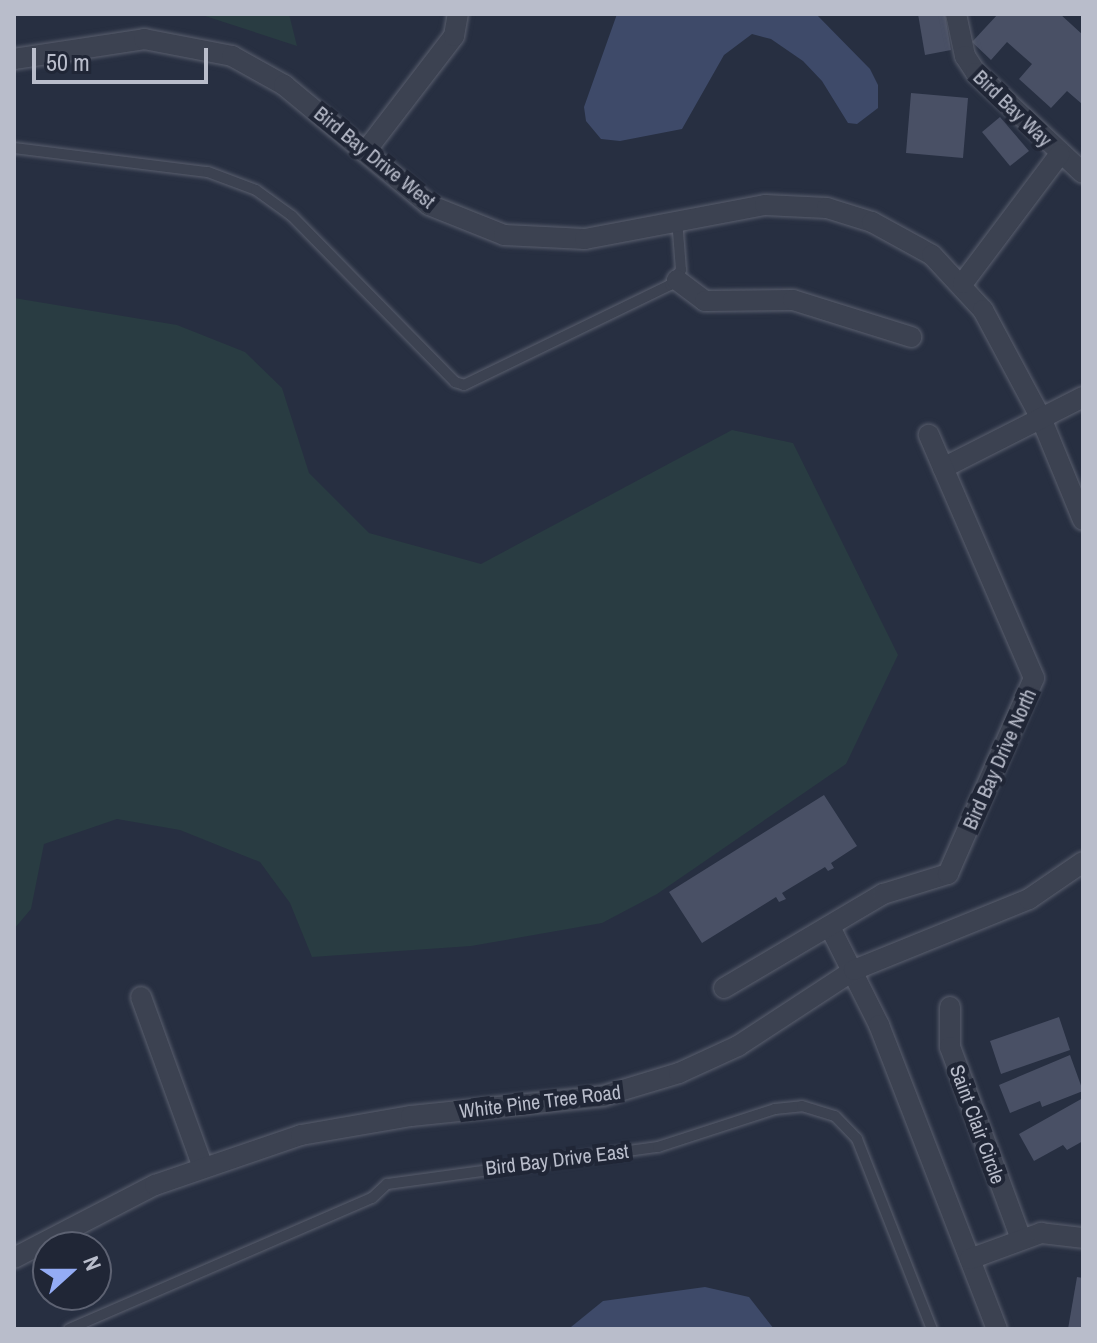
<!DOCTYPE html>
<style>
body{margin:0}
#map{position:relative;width:1097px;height:1343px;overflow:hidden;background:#272f41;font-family:"Archivo Narrow",sans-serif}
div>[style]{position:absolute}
.green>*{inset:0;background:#293c42}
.water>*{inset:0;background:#3e4a69}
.building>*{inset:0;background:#495065}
.roads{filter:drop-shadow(0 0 2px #5a5f6e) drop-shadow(0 0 2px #5a5f6e)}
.service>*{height:10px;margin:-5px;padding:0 5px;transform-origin:5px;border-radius:5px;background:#3c4251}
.minor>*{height:20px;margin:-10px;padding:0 10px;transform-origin:10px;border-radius:10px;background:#3c4251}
span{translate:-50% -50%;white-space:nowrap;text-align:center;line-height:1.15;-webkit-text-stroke:8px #202636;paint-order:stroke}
.street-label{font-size:20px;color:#b9bdcb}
.frame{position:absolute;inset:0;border:16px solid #b9bdcb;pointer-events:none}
.north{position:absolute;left:32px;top:1231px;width:80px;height:80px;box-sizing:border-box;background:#202636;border:2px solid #5d6272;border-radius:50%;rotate:69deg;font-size:22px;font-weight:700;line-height:32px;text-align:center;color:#b9bdcb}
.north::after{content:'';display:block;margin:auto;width:28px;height:36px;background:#94acf5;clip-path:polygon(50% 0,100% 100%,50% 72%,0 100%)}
.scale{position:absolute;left:32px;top:48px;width:176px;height:36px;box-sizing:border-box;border:4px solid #b9bdcb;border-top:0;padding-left:10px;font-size:24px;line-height:28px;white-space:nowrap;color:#b9bdcb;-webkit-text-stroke:6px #202636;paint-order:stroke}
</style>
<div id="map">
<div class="green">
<div style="clip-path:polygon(199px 14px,289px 14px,297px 46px)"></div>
<div style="clip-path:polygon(14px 298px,177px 325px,245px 352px,282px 388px,309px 473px,369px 533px,481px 564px,732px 430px,793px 443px,898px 655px,846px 764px,657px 894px,602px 923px,471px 946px,312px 957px,290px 903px,260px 862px,180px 830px,117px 819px,44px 844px,31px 909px,14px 929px)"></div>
</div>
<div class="water">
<div style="clip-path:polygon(617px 14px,816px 14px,870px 69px,878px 85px,878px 108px,857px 124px,848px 123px,822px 81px,803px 61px,771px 39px,752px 34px,724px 55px,682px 129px,620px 141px,601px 139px,586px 121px,584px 107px)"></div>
<div style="clip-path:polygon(705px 1287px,749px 1297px,774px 1329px,571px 1327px,603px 1301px)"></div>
</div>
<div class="building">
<div style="clip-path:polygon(918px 14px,945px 14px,951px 50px,925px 55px)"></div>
<div style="clip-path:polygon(998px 14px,1060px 14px,1083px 35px,1082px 104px,1067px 91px,1051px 108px,1019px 79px,1032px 64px,1007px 42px,991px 60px,972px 42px)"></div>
<div style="clip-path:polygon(911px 93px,968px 98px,963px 158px,906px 153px)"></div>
<div style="clip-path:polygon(1000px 117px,1029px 151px,1010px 166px,982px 132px)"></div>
<div style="clip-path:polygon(824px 795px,857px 846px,831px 863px,834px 868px,828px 871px,825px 867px,782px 893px,786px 899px,779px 902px,776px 897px,702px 943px,669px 892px)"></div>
<div style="clip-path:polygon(1059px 1017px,1070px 1050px,1001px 1074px,990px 1041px)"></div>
<div style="clip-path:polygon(1070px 1055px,1083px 1091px,1042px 1107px,1040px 1101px,1010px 1113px,999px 1085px)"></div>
<div style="clip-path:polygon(1083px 1098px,1083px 1141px,1067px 1150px,1063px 1145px,1034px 1161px,1019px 1134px)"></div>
<div style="clip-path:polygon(1077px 1277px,1083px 1278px,1083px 1329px,1068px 1329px)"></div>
</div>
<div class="roads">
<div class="service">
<div style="left:14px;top:148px;width:195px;rotate:7.1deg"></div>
<div style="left:208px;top:172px;width:51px;rotate:20.6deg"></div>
<div style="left:256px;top:190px;width:44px;rotate:35.8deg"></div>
<div style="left:292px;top:216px;width:233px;rotate:45.5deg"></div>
<div style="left:455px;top:382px;width:9px;rotate:18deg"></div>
<div style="left:464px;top:385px;width:229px;rotate:-25.9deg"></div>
<div style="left:670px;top:285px;width:19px;rotate:-54deg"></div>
<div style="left:681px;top:270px;width:51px;rotate:-94.5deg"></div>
<div style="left:69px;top:1329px;width:330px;rotate:-23.4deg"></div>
<div style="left:372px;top:1198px;width:21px;rotate:-43deg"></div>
<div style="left:387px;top:1184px;width:274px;rotate:-7.8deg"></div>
<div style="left:658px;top:1147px;width:123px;rotate:-18deg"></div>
<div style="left:775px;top:1109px;width:27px;rotate:-6deg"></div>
<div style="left:802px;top:1106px;width:34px;rotate:17deg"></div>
<div style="left:835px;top:1116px;width:32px;rotate:46deg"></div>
<div style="left:857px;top:1139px;width:204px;rotate:68.5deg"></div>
</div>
<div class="minor">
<div style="left:956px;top:14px;width:43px;rotate:77.9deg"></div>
<div style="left:965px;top:56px;width:20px;rotate:57deg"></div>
<div style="left:976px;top:73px;width:146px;rotate:43.1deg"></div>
<div style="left:14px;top:59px;width:132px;rotate:-8.7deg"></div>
<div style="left:144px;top:39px;width:90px;rotate:10.9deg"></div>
<div style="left:232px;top:56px;width:60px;rotate:29.1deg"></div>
<div style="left:284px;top:85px;width:188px;rotate:39.6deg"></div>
<div style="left:429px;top:205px;width:81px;rotate:21.8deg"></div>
<div style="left:504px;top:235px;width:81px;rotate:2.8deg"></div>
<div style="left:585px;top:239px;width:183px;rotate:-10.7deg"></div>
<div style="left:765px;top:205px;width:62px;rotate:2.8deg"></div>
<div style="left:827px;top:208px;width:47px;rotate:17.3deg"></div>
<div style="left:872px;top:222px;width:68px;rotate:28.8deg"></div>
<div style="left:932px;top:255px;width:75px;rotate:47.2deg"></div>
<div style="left:983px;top:310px;width:123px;rotate:61.8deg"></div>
<div style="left:1041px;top:418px;width:110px;rotate:67.6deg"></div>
<div style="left:365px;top:152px;width:146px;rotate:-52.5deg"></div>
<div style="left:454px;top:36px;width:22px;rotate:-80deg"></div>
<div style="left:677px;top:280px;width:35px;rotate:37deg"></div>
<div style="left:705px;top:301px;width:88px;rotate:-0.7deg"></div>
<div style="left:793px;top:300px;width:124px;rotate:17.4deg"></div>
<div style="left:963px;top:283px;width:161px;rotate:-53.1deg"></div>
<div style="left:943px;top:468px;width:157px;rotate:-26.9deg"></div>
<div style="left:830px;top:927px;width:110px;rotate:63.4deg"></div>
<div style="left:879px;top:1025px;width:326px;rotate:68.8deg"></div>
<div style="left:724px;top:988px;width:185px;rotate:-30.6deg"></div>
<div style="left:883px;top:894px;width:68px;rotate:-17.1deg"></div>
<div style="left:948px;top:874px;width:214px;rotate:-66.3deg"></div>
<div style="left:1034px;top:678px;width:265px;rotate:-113.4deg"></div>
<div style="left:141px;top:997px;width:181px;rotate:70deg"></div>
<div style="left:950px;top:1007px;width:40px;rotate:90deg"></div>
<div style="left:950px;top:1047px;width:205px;rotate:69.7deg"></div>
<div style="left:14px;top:1258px;width:159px;rotate:-27.4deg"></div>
<div style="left:155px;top:1185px;width:154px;rotate:-18.9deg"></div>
<div style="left:301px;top:1135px;width:112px;rotate:-9.8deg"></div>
<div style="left:411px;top:1116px;width:193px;rotate:-5.9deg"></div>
<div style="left:603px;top:1096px;width:79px;rotate:-16.8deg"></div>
<div style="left:679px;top:1073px;width:65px;rotate:-24.6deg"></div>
<div style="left:738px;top:1046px;width:139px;rotate:-33.2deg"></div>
<div style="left:854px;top:970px;width:189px;rotate:-22.1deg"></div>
<div style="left:1029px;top:899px;width:65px;rotate:-34.4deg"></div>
<div style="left:970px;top:1259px;width:76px;rotate:-20.1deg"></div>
<div style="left:1041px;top:1233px;width:42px;rotate:6.8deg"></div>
</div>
</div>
<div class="street-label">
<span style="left:1013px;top:108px;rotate:44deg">Bird Bay Way</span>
<span style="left:375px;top:157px;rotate:39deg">Bird Bay Drive West</span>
<span style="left:999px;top:759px;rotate:-66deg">Bird Bay Drive North</span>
<span style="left:540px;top:1101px;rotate:-7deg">White Pine Tree Road</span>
<span style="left:978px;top:1124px;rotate:70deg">Saint Clair Circle</span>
<span style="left:557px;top:1159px;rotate:-7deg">Bird Bay Drive East</span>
</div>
<div class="frame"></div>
<div class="north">N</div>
<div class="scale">50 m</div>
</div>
